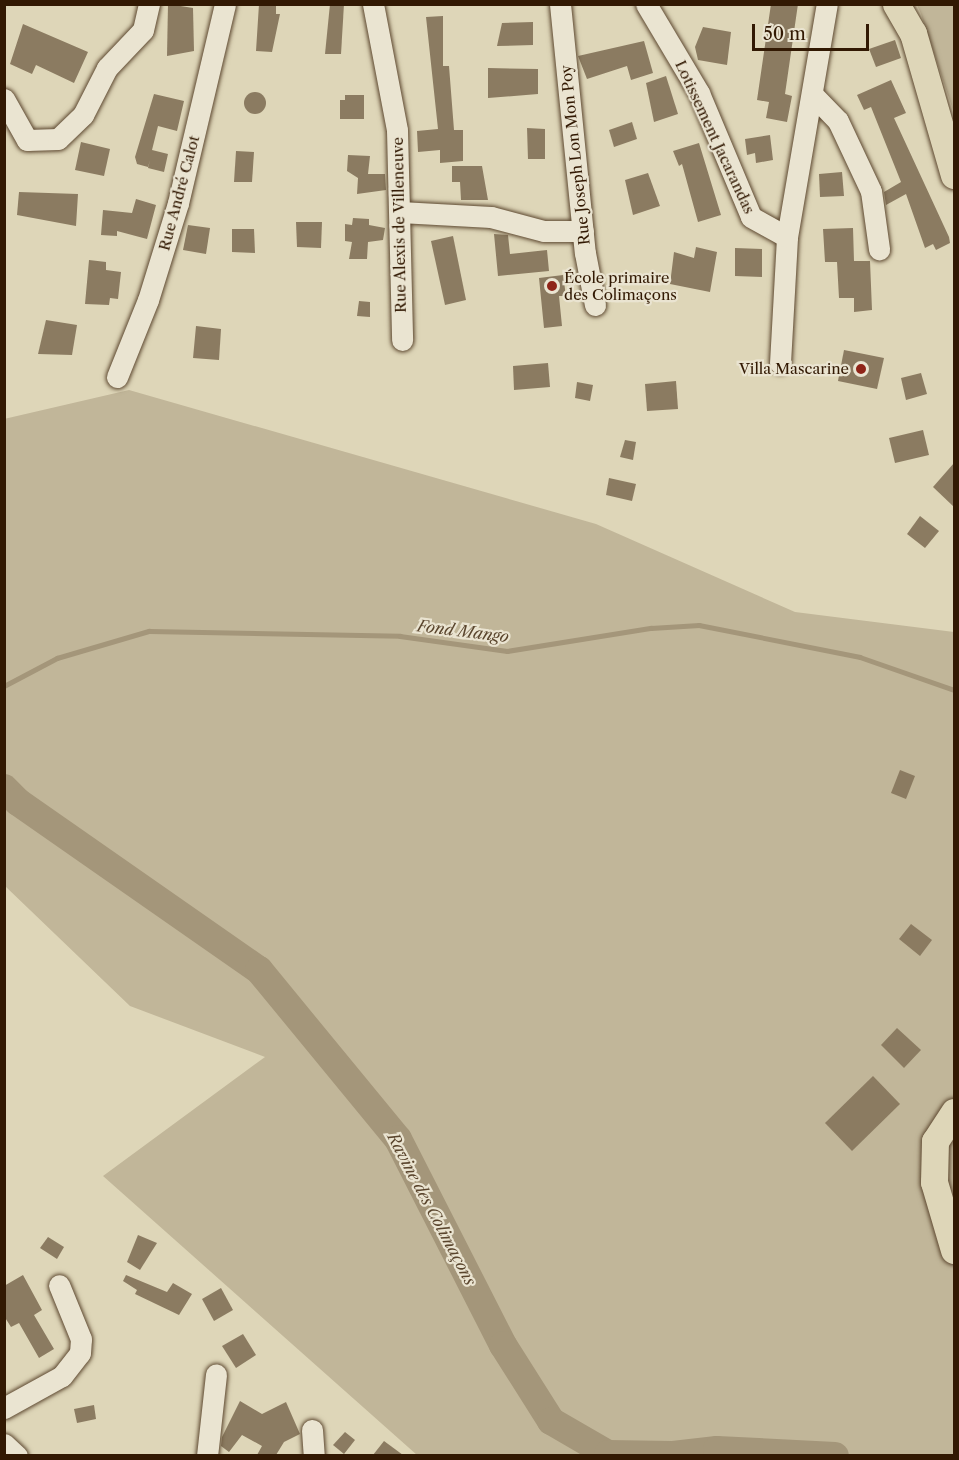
<!DOCTYPE html>
<meta charset="utf-8">
<style>
body{margin:0}
#map{position:relative;width:959px;height:1460px;overflow:hidden;background:#ded6b8;font-family:"Libre Caslon Text",serif}
div>[style]{position:absolute}
.green>*{inset:0;background:#c1b699}
.stream>*{height:4.5px;margin:-2.25px;padding:0 2.25px;transform-origin:2.25px;border-radius:2.25px;background:#a4967a}
.river>*{height:28px;margin:-14px;padding:0 14px;transform-origin:14px;border-radius:14px;background:#a4967a}
.building>*{inset:0;background:#8b7b61}
.round{border-radius:50%}
.roads{filter:drop-shadow(0 0 2px #5d4830) drop-shadow(0 0 2px #5d4830)}
.minor>*{height:21px;margin:-10.5px;padding:0 10.5px;transform-origin:10.5px;border-radius:10.5px;background:#eae4d1}
.major>*{height:27px;margin:-13.5px;padding:0 13.5px;transform-origin:13.5px;border-radius:13.5px;background:#ded6b8}
.dots>*{width:16px;height:16px;translate:-50% -50%;box-sizing:border-box;border:3px solid #eae4d1;border-radius:50%}
span{translate:-50% -50%;white-space:nowrap;text-align:center;line-height:1.15;-webkit-text-stroke:4.5px #eae4d1;paint-order:stroke}
.street-label{font-size:15px;color:#321903}
.poi-label{font-size:15px;color:#321903}
.left{translate:0 -50%;text-align:left}
.right{translate:-100% -50%;text-align:right}
.water-label{font-size:16px;color:#5a452d;font-style:italic}
.frame{position:absolute;inset:0;border:6px solid #321903;pointer-events:none}
.scale{position:absolute;left:752px;top:24px;width:117px;height:27px;box-sizing:border-box;border:3px solid #321903;border-top:0;padding-left:8px;font-size:18px;line-height:21px;white-space:nowrap;color:#321903;-webkit-text-stroke:4px #eae4d1;paint-order:stroke}
</style>
<div id="map">
<div class="green">
<div style="clip-path:polygon(917px 5px,954px 5px,954px 113px,921px 14px)"></div>
<div style="clip-path:polygon(129px 390px,596px 524px,795px 612px,954px 632px,954px 1455px,417px 1455px,103px 1176px,265px 1057px,130px 1006px,5px 886px,4px 419px)"></div>
</div>
<div class="stream">
<div style="left:4px;top:686px;width:60px;rotate:-27.8deg"></div>
<div style="left:57px;top:658px;width:96px;rotate:-16.4deg"></div>
<div style="left:149px;top:631px;width:251px;rotate:1.1deg"></div>
<div style="left:400px;top:636px;width:108px;rotate:8deg"></div>
<div style="left:507px;top:651px;width:146px;rotate:-9.1deg"></div>
<div style="left:651px;top:628px;width:48px;rotate:-3.6deg"></div>
<div style="left:699px;top:625px;width:164px;rotate:11.2deg"></div>
<div style="left:860px;top:657px;width:100px;rotate:19.3deg"></div>
<div style="left:673px;top:1455px;width:1px;rotate:90deg"></div>
</div>
<div class="river">
<div style="left:4px;top:788px;width:20px;rotate:45deg"></div>
<div style="left:18px;top:802px;width:294px;rotate:34.9deg"></div>
<div style="left:259px;top:970px;width:219px;rotate:50.6deg"></div>
<div style="left:398px;top:1139px;width:231px;rotate:63deg"></div>
<div style="left:503px;top:1345px;width:90px;rotate:57.7deg"></div>
<div style="left:551px;top:1421px;width:66px;rotate:30.1deg"></div>
<div style="left:608px;top:1454px;width:65px;rotate:0.9deg"></div>
<div style="left:673px;top:1455px;width:44px;rotate:-6.5deg"></div>
<div style="left:717px;top:1450px;width:118px;rotate:2.9deg"></div>
</div>
<div class="building">
<div style="clip-path:polygon(168px 4px,193px 8px,194px 51px,167px 56px)"></div>
<div style="clip-path:polygon(259px 4px,276px 4px,276px 14px,280px 14px,272px 52px,256px 51px)"></div>
<div style="clip-path:polygon(330px 4px,344px 4px,341px 54px,325px 54px)"></div>
<div style="clip-path:polygon(771px 4px,798px 4px,785px 94px,792px 96px,787px 122px,766px 118px,769px 102px,757px 100px)"></div>
<div style="clip-path:polygon(443px 16px,443px 66px,449px 66px,454px 130px,463px 130px,463px 161px,440px 163px,440px 150px,418px 152px,417px 131px,438px 129px,426px 17px)"></div>
<div style="clip-path:polygon(533px 22px,533px 45px,497px 46px,502px 23px)"></div>
<div style="clip-path:polygon(23px 24px,88px 52px,74px 83px,36px 65px,32px 74px,10px 64px)"></div>
<div style="clip-path:polygon(703px 27px,731px 32px,727px 65px,698px 60px,695px 47px)"></div>
<div style="clip-path:polygon(895px 40px,901px 58px,876px 67px,869px 49px)"></div>
<div style="clip-path:polygon(644px 41px,653px 73px,631px 80px,627px 66px,587px 79px,578px 56px)"></div>
<div style="clip-path:polygon(488px 68px,538px 69px,538px 94px,488px 98px)"></div>
<div style="clip-path:polygon(666px 76px,678px 114px,654px 122px,646px 83px)"></div>
<div style="clip-path:polygon(891px 80px,906px 113px,894px 118px,949px 237px,950px 243px,936px 250px,933px 244px,925px 248px,906px 194px,886px 205px,884px 192px,901px 182px,871px 107px,864px 110px,857px 95px)"></div>
<div class="round" style="left:244px;top:92px;width:22px;height:22px"></div>
<div style="clip-path:polygon(154px 94px,184px 101px,177px 131px,158px 126px,152px 150px,168px 154px,164px 172px,148px 168px,150px 160px,148px 167px,137px 164px,135px 157px)"></div>
<div style="clip-path:polygon(345px 95px,364px 95px,364px 119px,340px 119px,340px 100px,345px 100px)"></div>
<div style="clip-path:polygon(632px 122px,637px 139px,614px 147px,609px 130px)"></div>
<div style="clip-path:polygon(527px 128px,545px 129px,545px 159px,528px 159px)"></div>
<div style="clip-path:polygon(770px 135px,773px 160px,756px 163px,755px 153px,747px 155px,745px 139px)"></div>
<div style="clip-path:polygon(81px 142px,110px 149px,104px 176px,75px 170px)"></div>
<div style="clip-path:polygon(699px 143px,721px 215px,698px 222px,682px 164px,679px 166px,673px 151px)"></div>
<div style="clip-path:polygon(236px 151px,254px 152px,252px 182px,234px 182px)"></div>
<div style="clip-path:polygon(348px 155px,370px 156px,368px 174px,385px 174px,386px 190px,357px 194px,358px 178px,347px 171px)"></div>
<div style="clip-path:polygon(452px 166px,482px 166px,488px 200px,461px 200px,460px 182px,452px 182px)"></div>
<div style="clip-path:polygon(842px 172px,844px 196px,820px 197px,819px 174px)"></div>
<div style="clip-path:polygon(648px 173px,660px 206px,633px 215px,625px 180px)"></div>
<div style="clip-path:polygon(19px 192px,78px 194px,76px 226px,17px 215px)"></div>
<div style="clip-path:polygon(136px 199px,156px 205px,147px 239px,117px 231px,117px 236px,101px 235px,103px 210px,132px 213px)"></div>
<div style="clip-path:polygon(353px 218px,369px 219px,369px 225px,385px 228px,383px 240px,368px 242px,367px 259px,349px 259px,352px 242px,345px 241px,345px 224px,352px 225px)"></div>
<div style="clip-path:polygon(296px 222px,322px 222px,321px 248px,297px 247px)"></div>
<div style="clip-path:polygon(188px 225px,210px 228px,206px 254px,183px 250px)"></div>
<div style="clip-path:polygon(853px 228px,854px 261px,870px 261px,872px 310px,854px 312px,854px 298px,839px 298px,837px 262px,825px 262px,823px 229px)"></div>
<div style="clip-path:polygon(232px 229px,254px 229px,255px 253px,232px 252px)"></div>
<div style="clip-path:polygon(494px 234px,508px 235px,510px 254px,547px 250px,549px 271px,498px 276px)"></div>
<div style="clip-path:polygon(453px 236px,466px 300px,445px 305px,431px 241px)"></div>
<div style="clip-path:polygon(696px 247px,717px 252px,710px 292px,670px 284px,674px 252px,694px 258px)"></div>
<div style="clip-path:polygon(735px 248px,762px 249px,762px 277px,735px 276px)"></div>
<div style="clip-path:polygon(89px 260px,106px 262px,106px 270px,121px 272px,118px 299px,110px 298px,109px 305px,85px 304px)"></div>
<div style="clip-path:polygon(563px 275px,566px 296px,559px 296px,562px 326px,544px 328px,539px 278px)"></div>
<div style="clip-path:polygon(359px 301px,370px 302px,370px 317px,357px 316px)"></div>
<div style="clip-path:polygon(46px 320px,77px 325px,72px 355px,38px 354px)"></div>
<div style="clip-path:polygon(196px 326px,221px 329px,219px 360px,193px 358px)"></div>
<div style="clip-path:polygon(844px 350px,884px 358px,877px 389px,838px 381px)"></div>
<div style="clip-path:polygon(548px 363px,550px 387px,514px 390px,513px 366px)"></div>
<div style="clip-path:polygon(921px 373px,927px 394px,906px 400px,901px 378px)"></div>
<div style="clip-path:polygon(676px 381px,678px 409px,647px 411px,645px 384px)"></div>
<div style="clip-path:polygon(577px 382px,593px 385px,590px 401px,575px 398px)"></div>
<div style="clip-path:polygon(923px 430px,929px 455px,895px 463px,889px 438px)"></div>
<div style="clip-path:polygon(625px 440px,636px 442px,633px 460px,620px 457px)"></div>
<div style="clip-path:polygon(954px 463px,954px 507px,933px 487px)"></div>
<div style="clip-path:polygon(609px 478px,636px 484px,632px 501px,606px 495px)"></div>
<div style="clip-path:polygon(920px 516px,939px 531px,925px 548px,907px 534px)"></div>
<div style="clip-path:polygon(900px 770px,915px 776px,906px 799px,891px 793px)"></div>
<div style="clip-path:polygon(911px 924px,932px 940px,920px 956px,899px 939px)"></div>
<div style="clip-path:polygon(897px 1028px,921px 1050px,904px 1068px,881px 1045px)"></div>
<div style="clip-path:polygon(873px 1076px,900px 1104px,852px 1151px,825px 1123px)"></div>
<div style="clip-path:polygon(138px 1235px,157px 1243px,140px 1270px,127px 1262px)"></div>
<div style="clip-path:polygon(48px 1237px,64px 1247px,57px 1259px,40px 1248px)"></div>
<div style="clip-path:polygon(23px 1275px,42px 1310px,34px 1315px,54px 1349px,39px 1358px,19px 1323px,11px 1327px,4px 1316px,4px 1286px)"></div>
<div style="clip-path:polygon(126px 1275px,167px 1292px,173px 1283px,192px 1294px,179px 1315px,135px 1294px,137px 1290px,123px 1281px)"></div>
<div style="clip-path:polygon(221px 1288px,233px 1310px,214px 1321px,202px 1299px)"></div>
<div style="clip-path:polygon(243px 1334px,256px 1355px,236px 1368px,222px 1346px)"></div>
<div style="clip-path:polygon(240px 1401px,262px 1414px,286px 1402px,300px 1434px,284px 1442px,276px 1455px,257px 1455px,262px 1446px,242px 1435px,229px 1452px,221px 1446px,222px 1437px)"></div>
<div style="clip-path:polygon(94px 1405px,96px 1419px,77px 1423px,74px 1409px)"></div>
<div style="clip-path:polygon(345px 1432px,355px 1440px,344px 1454px,333px 1445px)"></div>
<div style="clip-path:polygon(384px 1441px,403px 1455px,373px 1455px)"></div>
</div>
<div class="roads">
<div class="minor">
<div style="left:373px;top:4px;width:128px;rotate:79.2deg"></div>
<div style="left:397px;top:130px;width:210px;rotate:88.6deg"></div>
<div style="left:560px;top:4px;width:250px;rotate:84.3deg"></div>
<div style="left:585px;top:253px;width:53px;rotate:79.1deg"></div>
<div style="left:646px;top:4px;width:104px;rotate:59.2deg"></div>
<div style="left:699px;top:93px;width:134px;rotate:67.2deg"></div>
<div style="left:751px;top:217px;width:41px;rotate:29.1deg"></div>
<div style="left:812px;top:94px;width:37px;rotate:46deg"></div>
<div style="left:838px;top:121px;width:77px;rotate:64.8deg"></div>
<div style="left:871px;top:191px;width:59px;rotate:82.1deg"></div>
<div style="left:4px;top:99px;width:47px;rotate:60.7deg"></div>
<div style="left:27px;top:140px;width:31px;rotate:-2deg"></div>
<div style="left:58px;top:139px;width:35px;rotate:-44deg"></div>
<div style="left:83px;top:115px;width:53px;rotate:-62.9deg"></div>
<div style="left:107px;top:68px;width:52px;rotate:-46.5deg"></div>
<div style="left:143px;top:30px;width:27px;rotate:-77deg"></div>
<div style="left:400px;top:212px;width:91px;rotate:3.1deg"></div>
<div style="left:491px;top:217px;width:55px;rotate:14.8deg"></div>
<div style="left:544px;top:231px;width:39px"></div>
<div style="left:780px;top:363px;width:126px;rotate:-86.8deg"></div>
<div style="left:787px;top:237px;width:236px;rotate:-80.3deg"></div>
<div style="left:117px;top:377px;width:83px;rotate:-68.1deg"></div>
<div style="left:148px;top:300px;width:102px;rotate:-72.8deg"></div>
<div style="left:178px;top:203px;width:204px;rotate:-76.7deg"></div>
<div style="left:4px;top:1408px;width:66px;rotate:-28.9deg"></div>
<div style="left:62px;top:1376px;width:29px;rotate:-52deg"></div>
<div style="left:80px;top:1353px;width:14px;rotate:-86deg"></div>
<div style="left:81px;top:1339px;width:58px;rotate:-112.2deg"></div>
<div style="left:312px;top:1430px;width:26px;rotate:86deg"></div>
<div style="left:4px;top:1444px;width:18px;rotate:43deg"></div>
<div style="left:207px;top:1456px;width:82px;rotate:-83.7deg"></div>
</div>
<div class="major">
<div style="left:896px;top:4px;width:34px;rotate:60deg"></div>
<div style="left:913px;top:33px;width:148px;rotate:73.9deg"></div>
<div style="left:954px;top:1112px;width:35px;rotate:123deg"></div>
<div style="left:935px;top:1141px;width:41px;rotate:91.4deg"></div>
<div style="left:934px;top:1182px;width:71px;rotate:73.6deg"></div>
</div>
</div>
<div class="dots">
<div style="left:552px;top:286px;background:#8f2418"></div>
<div style="left:861px;top:369px;background:#8f2418"></div>
</div>
<div class="street-label">
<span style="left:715px;top:137px;rotate:65deg">Lotissement Jacarandas</span>
<span style="left:575px;top:155px;rotate:-96deg">Rue Joseph Lon Mon Poy</span>
<span style="left:179px;top:193px;rotate:-75deg">Rue André Calot</span>
<span style="left:399px;top:225px;rotate:-91deg">Rue Alexis de Villeneuve</span>
</div>
<div class="poi-label">
<span class="left" style="left:564px;top:286px">École primaire<br>des Colimaçons</span>
<span class="right" style="left:849px;top:369px">Villa Mascarine</span>
</div>
<div class="water-label">
<span style="left:463px;top:631px;rotate:7deg">Fond Mango</span>
<span style="left:432px;top:1209px;rotate:62deg">Ravine des Colimaçons</span>
</div>
<div class="frame"></div>
<div class="scale">50 m</div>
</div>
